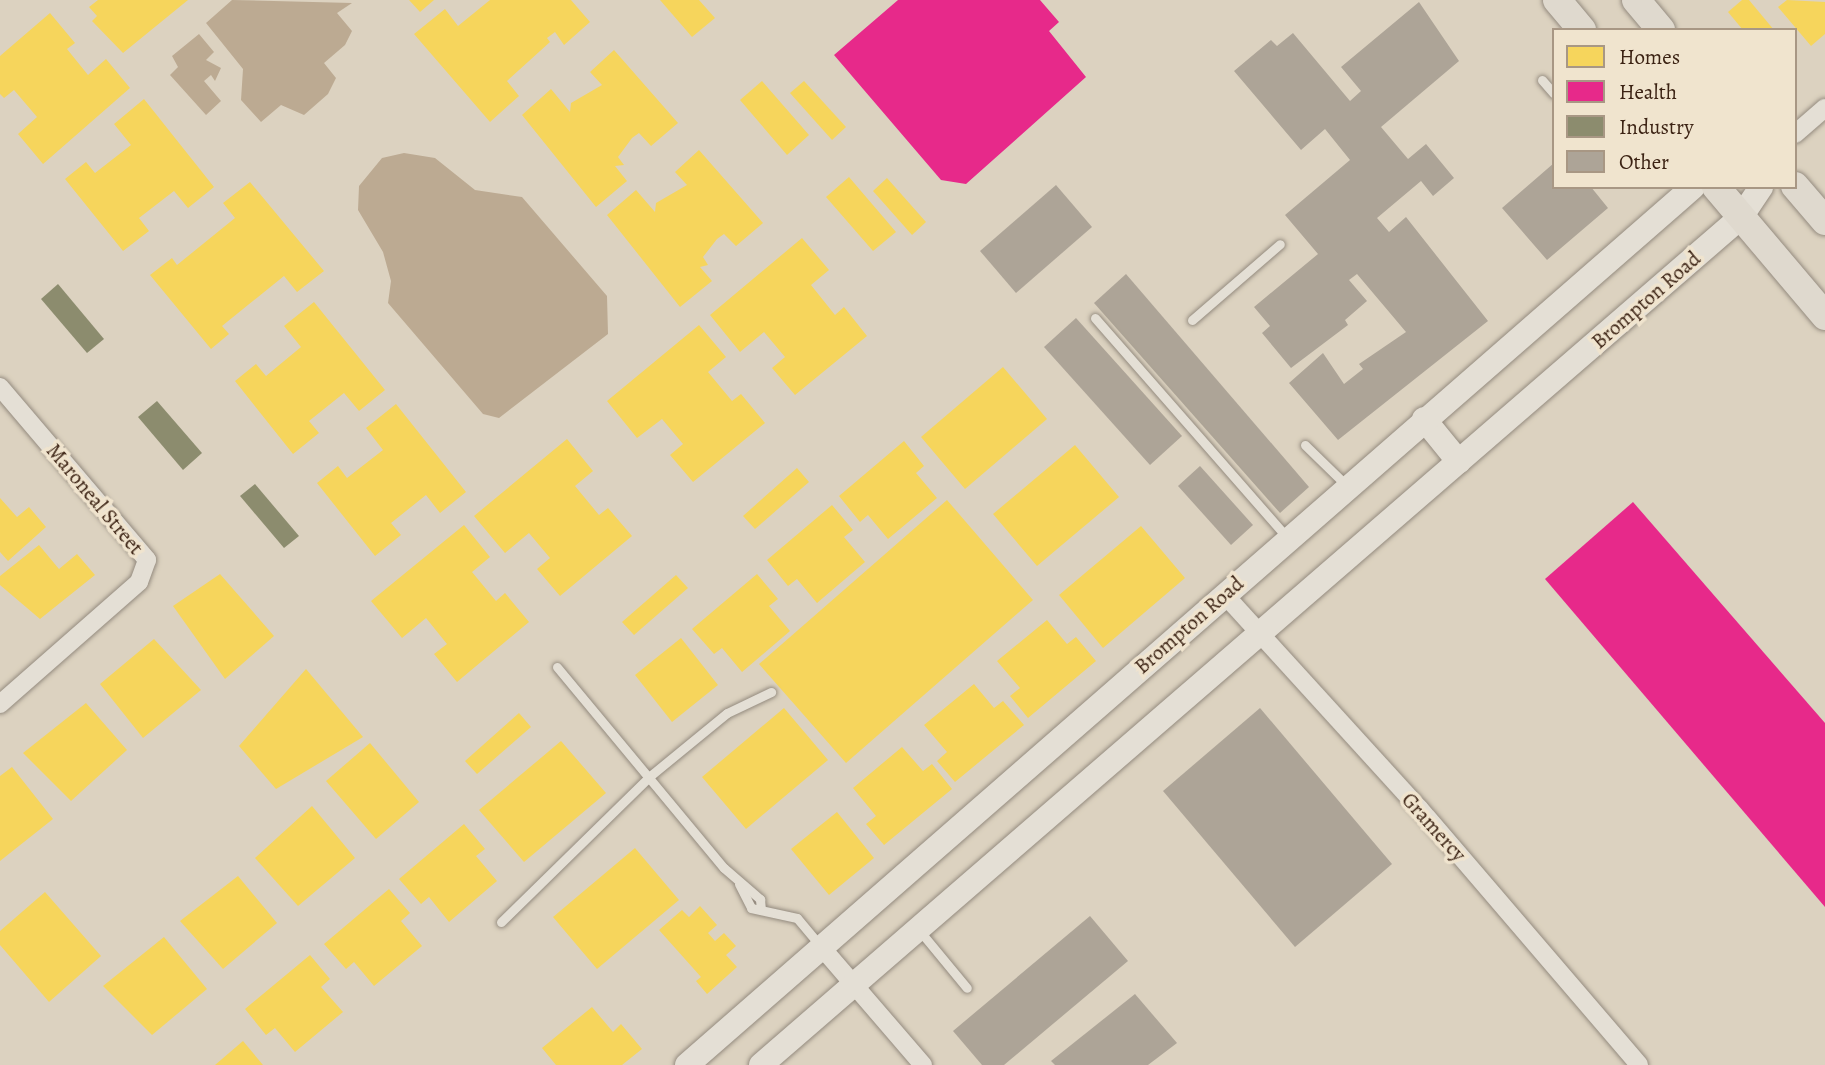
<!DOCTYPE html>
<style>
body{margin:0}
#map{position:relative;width:1825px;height:1065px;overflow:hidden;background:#dcd2c0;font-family:Alegreya,serif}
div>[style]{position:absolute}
.water>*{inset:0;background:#bcaa92}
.homes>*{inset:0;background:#f6d55c}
.health>*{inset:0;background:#e7298a}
.industry>*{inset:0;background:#8c8c6e}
.building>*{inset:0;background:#ada497}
.roads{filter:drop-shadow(0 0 2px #948b7f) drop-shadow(0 0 2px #948b7f)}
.lane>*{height:9px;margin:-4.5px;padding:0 4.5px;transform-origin:4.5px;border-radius:4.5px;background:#e4dfd5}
.street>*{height:18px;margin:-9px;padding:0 9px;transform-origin:9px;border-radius:9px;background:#e4dfd5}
.secondary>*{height:24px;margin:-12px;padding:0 12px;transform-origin:12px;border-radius:12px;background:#e4dfd5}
.primary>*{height:28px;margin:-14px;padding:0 14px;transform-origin:14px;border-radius:14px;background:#dfd9ce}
span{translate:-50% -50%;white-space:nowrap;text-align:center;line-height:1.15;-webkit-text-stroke:7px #f0e4ce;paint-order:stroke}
.street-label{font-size:21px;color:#3c2314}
.legend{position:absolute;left:1552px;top:28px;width:245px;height:161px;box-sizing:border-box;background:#f0e4ce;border:2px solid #a89784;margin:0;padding:9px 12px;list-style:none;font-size:21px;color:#3c2314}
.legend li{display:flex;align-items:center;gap:14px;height:35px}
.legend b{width:35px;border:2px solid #a89784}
</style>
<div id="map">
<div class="water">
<div style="clip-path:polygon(232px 0,352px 3px,337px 13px,352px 31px,345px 45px,324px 63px,336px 78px,328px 94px,304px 115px,281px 105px,261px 122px,241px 100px,243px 69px,206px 23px)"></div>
<div style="clip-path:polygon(199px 34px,214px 52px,206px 60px,221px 68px,215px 81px,211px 75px,204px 81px,221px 101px,206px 115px,170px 75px,178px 67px,172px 56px)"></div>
<div style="clip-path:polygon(404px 153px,435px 158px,475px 190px,522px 197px,607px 296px,608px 334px,499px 418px,483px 414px,388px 303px,391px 281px,383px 252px,358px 210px,359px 186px,382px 158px)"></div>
</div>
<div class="homes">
<div style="clip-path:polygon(98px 0,188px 0,123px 53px,92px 21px,97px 16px,89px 7px)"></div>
<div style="clip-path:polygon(409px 0,434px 0,420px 12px)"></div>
<div style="clip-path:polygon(490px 0,571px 0,590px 22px,564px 45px,555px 32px,547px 38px,550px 42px,507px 81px,519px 96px,490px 122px,414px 34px,445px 9px,458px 26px)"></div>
<div style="clip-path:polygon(660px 0,699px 0,715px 18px,692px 37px)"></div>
<div style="clip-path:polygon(1742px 0,1749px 0,1774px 30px,1743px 30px,1728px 12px)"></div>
<div style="clip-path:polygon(1787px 0,1825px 2px,1825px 34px,1811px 46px,1778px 7px)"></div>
<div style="clip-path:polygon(50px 13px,75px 43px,67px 49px,88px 75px,106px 59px,130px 88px,43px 164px,18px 134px,37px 117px,14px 90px,4px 98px,0 94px,0 56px)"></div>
<div style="clip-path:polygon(614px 50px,678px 123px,651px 146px,639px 133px,632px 138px,618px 157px,624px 165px,615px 166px,627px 181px,596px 207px,522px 115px,551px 89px,570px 112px,571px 103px,602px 85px,590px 72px)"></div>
<div style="clip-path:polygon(762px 81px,809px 135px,787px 155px,740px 100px)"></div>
<div style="clip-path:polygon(804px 81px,846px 127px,832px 140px,790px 93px)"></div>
<div style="clip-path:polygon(144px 99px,214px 187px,188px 208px,174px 191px,139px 218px,149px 231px,123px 251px,65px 179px,86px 162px,95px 173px,131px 145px,114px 124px)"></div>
<div style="clip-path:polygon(699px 150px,763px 223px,736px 246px,724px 234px,717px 239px,703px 257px,708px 265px,700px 267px,712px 281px,680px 307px,607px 215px,636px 190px,655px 212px,656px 203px,687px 185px,675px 172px)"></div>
<div style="clip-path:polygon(849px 177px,896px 232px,873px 251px,826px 197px)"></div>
<div style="clip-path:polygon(887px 178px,926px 222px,912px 235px,873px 191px)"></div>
<div style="clip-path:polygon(250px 182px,324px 271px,297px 292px,284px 276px,222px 326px,229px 334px,211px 349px,150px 275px,172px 258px,177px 265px,235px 218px,223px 203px)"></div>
<div style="clip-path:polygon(802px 238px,829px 270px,811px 285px,835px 315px,844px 307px,867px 336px,795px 395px,772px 368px,785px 357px,764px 332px,740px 352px,710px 315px)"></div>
<div style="clip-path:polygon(314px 302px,385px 390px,359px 411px,344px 393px,309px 421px,319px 433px,293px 454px,235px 381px,256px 364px,266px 376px,301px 347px,284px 326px)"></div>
<div style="clip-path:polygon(699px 325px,726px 357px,708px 372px,732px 401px,741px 394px,765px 423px,693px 482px,670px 455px,683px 444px,662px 419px,637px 438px,607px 401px)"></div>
<div style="clip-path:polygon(1003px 367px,1047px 419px,965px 489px,921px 437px)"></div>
<div style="clip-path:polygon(396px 404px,466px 492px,440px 513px,426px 495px,391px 523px,401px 535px,375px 556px,317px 483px,338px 466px,347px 478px,383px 450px,366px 428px)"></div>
<div style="clip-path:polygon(567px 439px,593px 471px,575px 486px,599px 515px,608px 508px,632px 536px,560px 596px,537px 569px,550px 558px,529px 533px,505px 553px,474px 516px)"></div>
<div style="clip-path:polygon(904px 441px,924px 466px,916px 473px,937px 498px,888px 539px,868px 515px,860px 522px,839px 496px)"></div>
<div style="clip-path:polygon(1075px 445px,1119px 497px,1037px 566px,993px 514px)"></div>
<div style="clip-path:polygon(797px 468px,809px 482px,755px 529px,743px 516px)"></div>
<div style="clip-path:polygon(0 498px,17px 517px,29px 507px,46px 527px,8px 561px,0 552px)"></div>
<div style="clip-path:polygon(947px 500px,1033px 600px,846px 763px,759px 664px)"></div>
<div style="clip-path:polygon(832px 505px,853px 530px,844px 537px,865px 562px,817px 603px,797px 579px,788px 586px,767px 560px)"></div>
<div style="clip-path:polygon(464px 525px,490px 557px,472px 572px,496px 601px,505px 593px,529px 622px,457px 682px,434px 654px,447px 644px,426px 618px,402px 638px,371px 601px)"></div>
<div style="clip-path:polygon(1141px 526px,1185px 578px,1103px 648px,1059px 595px)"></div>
<div style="clip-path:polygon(39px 545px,59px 569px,77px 554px,95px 575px,40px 619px,0 585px,0 576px)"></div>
<div style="clip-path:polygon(220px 574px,274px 636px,225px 679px,173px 606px)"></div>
<div style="clip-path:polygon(757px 574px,778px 599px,769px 606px,790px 631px,742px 672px,722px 648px,714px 654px,692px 629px)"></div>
<div style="clip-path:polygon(676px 575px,688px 588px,634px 635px,622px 622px)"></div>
<div style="clip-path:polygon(1047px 620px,1067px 644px,1076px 637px,1096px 661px,1028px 718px,1010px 696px,1020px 688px,997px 661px)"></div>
<div style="clip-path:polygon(681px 638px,718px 685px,672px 722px,635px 675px)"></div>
<div style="clip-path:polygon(154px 639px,201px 690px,143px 738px,100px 684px)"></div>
<div style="clip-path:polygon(306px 669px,363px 737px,276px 789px,239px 746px)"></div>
<div style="clip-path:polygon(974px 684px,994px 708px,1003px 701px,1024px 725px,955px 782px,937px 761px,947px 752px,924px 725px)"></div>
<div style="clip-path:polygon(86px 703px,127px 750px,71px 801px,23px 753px)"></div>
<div style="clip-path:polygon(784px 708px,828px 760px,746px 829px,702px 777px)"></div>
<div style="clip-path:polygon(519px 713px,531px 727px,477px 774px,465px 761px)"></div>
<div style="clip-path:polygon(561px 741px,606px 793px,524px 862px,479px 810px)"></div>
<div style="clip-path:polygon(370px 743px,419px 802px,376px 839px,326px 781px)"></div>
<div style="clip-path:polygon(902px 747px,923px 771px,932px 764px,952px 789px,884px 845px,866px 824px,876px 816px,853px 788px)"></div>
<div style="clip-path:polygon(12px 767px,53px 819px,0 861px,0 776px)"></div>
<div style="clip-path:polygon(312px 806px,355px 858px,298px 906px,255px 858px)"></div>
<div style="clip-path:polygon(837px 812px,874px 858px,829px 895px,791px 849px)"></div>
<div style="clip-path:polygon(464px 824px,485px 849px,476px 856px,497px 881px,449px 922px,429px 897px,421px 904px,399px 879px)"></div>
<div style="clip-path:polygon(635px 848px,679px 900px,597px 969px,553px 917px)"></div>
<div style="clip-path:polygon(238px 876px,277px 923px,223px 969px,180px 921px)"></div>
<div style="clip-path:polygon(389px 889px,410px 913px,401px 921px,422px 946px,374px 986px,354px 962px,346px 969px,324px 944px)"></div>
<div style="clip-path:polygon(45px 892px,101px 956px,49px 1002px,0 945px,0 931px)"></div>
<div style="clip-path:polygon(700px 906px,717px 925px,708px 933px,715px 941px,724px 933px,736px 946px,726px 955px,737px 967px,707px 994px,696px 981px,701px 977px,659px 930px,682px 910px,689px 917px)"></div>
<div style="clip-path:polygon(164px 937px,207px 989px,152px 1035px,103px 986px)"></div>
<div style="clip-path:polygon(310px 955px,330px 979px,321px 987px,343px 1012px,295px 1052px,275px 1028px,266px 1035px,245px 1009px)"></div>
<div style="clip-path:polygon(592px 1007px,613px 1032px,621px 1024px,642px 1049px,622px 1065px,556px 1065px,542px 1048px)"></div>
<div style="clip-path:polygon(243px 1041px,263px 1065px,215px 1065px)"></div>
</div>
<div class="health">
<div style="clip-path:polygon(898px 0,1040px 0,1059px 22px,1049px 31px,1086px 77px,966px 184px,941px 180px,834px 55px)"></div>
<div style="clip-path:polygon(1633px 502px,1825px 723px,1825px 907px,1545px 579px)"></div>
</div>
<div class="industry">
<div style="clip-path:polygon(58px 284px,104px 339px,87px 353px,41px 299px)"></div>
<div style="clip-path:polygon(157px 401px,202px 453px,183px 470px,138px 417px)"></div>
<div style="clip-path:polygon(255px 484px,299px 536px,284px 548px,240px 496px)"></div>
</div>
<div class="building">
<div style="clip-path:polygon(1419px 2px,1459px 61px,1381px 127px,1408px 159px,1426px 144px,1454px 178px,1433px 196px,1421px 181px,1377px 218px,1389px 232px,1406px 217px,1488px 321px,1338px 440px,1289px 383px,1323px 353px,1344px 384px,1363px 369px,1359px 364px,1406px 332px,1357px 274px,1349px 280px,1367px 301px,1345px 320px,1348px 325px,1291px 368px,1262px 333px,1270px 326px,1254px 307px,1318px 254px,1285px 215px,1350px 160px,1325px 129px,1301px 150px,1234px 71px,1271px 40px,1277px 46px,1293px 33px,1350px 101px,1361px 91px,1341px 67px)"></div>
<div style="clip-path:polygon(1554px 163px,1554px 187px,1591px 187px,1608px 208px,1547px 260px,1502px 208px)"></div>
<div style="clip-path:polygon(1056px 185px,1092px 227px,1016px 293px,980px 251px)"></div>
<div style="clip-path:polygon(1126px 274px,1309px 487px,1280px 513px,1094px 303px)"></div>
<div style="clip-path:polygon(1076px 318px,1182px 436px,1150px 465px,1044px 347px)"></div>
<div style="clip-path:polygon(1200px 466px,1253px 525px,1231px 545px,1178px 486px)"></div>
<div style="clip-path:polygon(1260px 708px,1392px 864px,1295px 947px,1163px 791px)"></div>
<div style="clip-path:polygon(1090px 916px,1128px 961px,1004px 1065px,982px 1065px,953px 1031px)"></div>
<div style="clip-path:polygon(1135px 994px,1177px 1043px,1148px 1065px,1055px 1065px,1051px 1061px)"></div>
</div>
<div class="roads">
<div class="lane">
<div style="left:1542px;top:80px;width:18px;rotate:49deg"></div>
<div style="left:1095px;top:318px;width:291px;rotate:48.8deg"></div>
<div style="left:1192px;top:320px;width:116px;rotate:-40.8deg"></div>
<div style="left:1305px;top:445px;width:57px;rotate:44.3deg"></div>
<div style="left:557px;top:667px;width:261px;rotate:50.3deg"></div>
<div style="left:724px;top:868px;width:48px;rotate:40.7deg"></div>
<div style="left:760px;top:899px;width:11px;rotate:85deg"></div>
<div style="left:739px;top:884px;width:27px;rotate:63deg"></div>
<div style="left:751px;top:908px;width:47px;rotate:12.3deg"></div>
<div style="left:797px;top:918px;width:35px;rotate:50deg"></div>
<div style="left:501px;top:922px;width:209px;rotate:-44.4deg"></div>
<div style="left:650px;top:776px;width:99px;rotate:-39.3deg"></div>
<div style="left:727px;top:713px;width:49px;rotate:-25.5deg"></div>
<div style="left:919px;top:930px;width:75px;rotate:50.4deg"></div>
</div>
<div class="street">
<div style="left:1795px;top:134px;width:40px;rotate:-41deg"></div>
<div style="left:0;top:387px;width:227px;rotate:49.6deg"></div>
<div style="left:147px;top:560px;width:23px;rotate:110deg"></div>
<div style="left:139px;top:582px;width:185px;rotate:138.7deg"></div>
<div style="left:1224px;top:594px;width:290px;rotate:47.7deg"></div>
<div style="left:1419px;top:808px;width:338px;rotate:49.4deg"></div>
<div style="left:824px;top:950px;width:152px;rotate:49.3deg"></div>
</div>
<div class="secondary">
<div style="left:1424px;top:419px;width:55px;rotate:50.9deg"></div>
<div style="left:687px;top:1065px;width:1335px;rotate:-41.11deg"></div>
<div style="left:761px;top:1065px;width:1296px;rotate:-40.87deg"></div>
<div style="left:1741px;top:217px;width:36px;rotate:-56deg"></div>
</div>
<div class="primary">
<div style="left:1557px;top:0;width:39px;rotate:50deg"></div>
<div style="left:1636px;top:0;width:39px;rotate:50deg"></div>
<div style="left:1795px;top:186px;width:46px;rotate:49.4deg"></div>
<div style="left:1716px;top:187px;width:169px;rotate:49.8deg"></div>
</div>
</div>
<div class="street-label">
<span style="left:1646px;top:300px;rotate:-41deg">Brompton Road</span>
<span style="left:95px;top:499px;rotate:50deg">Maroneal Street</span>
<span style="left:1189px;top:625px;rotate:-41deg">Brompton Road</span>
<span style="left:1434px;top:827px;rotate:48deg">Gramercy</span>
</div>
<ul class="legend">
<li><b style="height:19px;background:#f6d55c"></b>Homes</li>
<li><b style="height:19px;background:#e7298a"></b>Health</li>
<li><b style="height:19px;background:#8c8c6e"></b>Industry</li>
<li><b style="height:19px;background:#ada497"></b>Other</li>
</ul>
</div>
